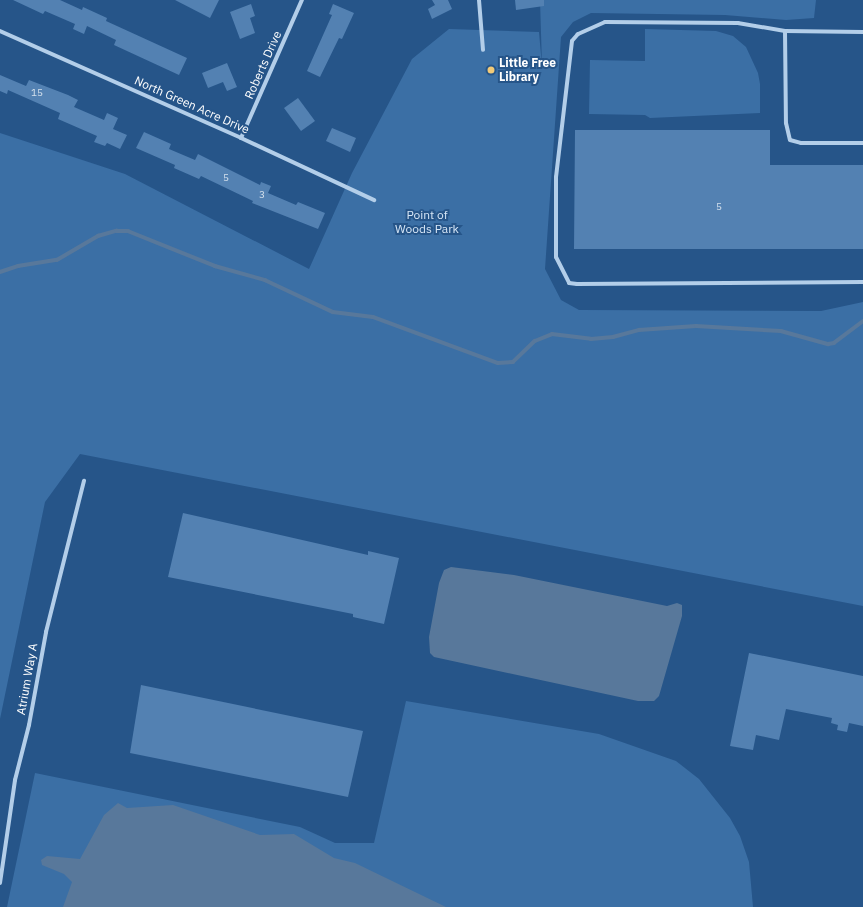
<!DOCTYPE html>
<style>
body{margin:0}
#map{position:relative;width:863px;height:907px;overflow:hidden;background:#265589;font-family:"IBM Plex Sans",sans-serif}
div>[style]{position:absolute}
.green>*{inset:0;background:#3b6fa5}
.water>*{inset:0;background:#58789b}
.stream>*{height:3.5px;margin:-1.75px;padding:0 1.75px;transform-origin:1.75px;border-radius:1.75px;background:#58789b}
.building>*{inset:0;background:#5381b2}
.street>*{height:4px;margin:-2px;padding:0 2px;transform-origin:2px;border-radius:2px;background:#b3cee9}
.dots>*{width:11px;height:11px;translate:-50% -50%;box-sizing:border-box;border:2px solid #265589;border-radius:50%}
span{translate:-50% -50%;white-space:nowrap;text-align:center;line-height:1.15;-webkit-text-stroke:4px #265589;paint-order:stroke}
.number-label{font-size:10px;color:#d4e0ec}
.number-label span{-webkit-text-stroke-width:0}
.poi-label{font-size:12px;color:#fff;font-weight:700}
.left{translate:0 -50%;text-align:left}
.street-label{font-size:12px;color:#fff}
.park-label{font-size:12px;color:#d7e7f7}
</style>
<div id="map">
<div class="green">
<div style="clip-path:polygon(540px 0,816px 0,814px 18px,786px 20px,725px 15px,591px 13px,573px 22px,561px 37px,545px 269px,561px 300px,579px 310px,821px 311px,863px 302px,863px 606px,80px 454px,45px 502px,0 719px,0 133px,125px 174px,309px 269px,352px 173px,412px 59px,449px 29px,539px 32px,542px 66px)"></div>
<div style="clip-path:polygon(645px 29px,716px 31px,733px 36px,746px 47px,758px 73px,760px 84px,760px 113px,650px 118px,645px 115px,589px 114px,590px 60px,645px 61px)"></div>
<div style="clip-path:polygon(406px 701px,599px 734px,676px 761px,699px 779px,730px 818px,740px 836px,749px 862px,753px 907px,7px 907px,35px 773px,300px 827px,335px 843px,374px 843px)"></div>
</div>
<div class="water">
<div style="clip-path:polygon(451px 567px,514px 575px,667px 606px,677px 603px,682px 605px,682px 616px,659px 696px,654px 701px,638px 701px,434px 657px,430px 653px,429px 637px,439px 583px,444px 570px)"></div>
<div style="clip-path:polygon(118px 803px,127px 808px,173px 805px,260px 835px,294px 834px,334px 858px,355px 863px,446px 907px,63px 907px,72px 882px,64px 874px,42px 865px,41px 860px,47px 856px,80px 859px,104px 815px)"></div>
</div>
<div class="stream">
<div style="left:0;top:272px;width:19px;rotate:-18deg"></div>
<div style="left:18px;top:266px;width:39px;rotate:-9deg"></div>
<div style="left:57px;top:260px;width:48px;rotate:-30.3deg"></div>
<div style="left:98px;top:236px;width:19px;rotate:-16deg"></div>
<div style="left:116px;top:231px;width:12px"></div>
<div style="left:128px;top:231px;width:94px;rotate:21.9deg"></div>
<div style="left:215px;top:266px;width:52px;rotate:15.6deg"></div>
<div style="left:265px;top:280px;width:75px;rotate:25.2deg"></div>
<div style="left:333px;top:312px;width:40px;rotate:7.1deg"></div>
<div style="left:373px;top:317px;width:133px;rotate:20.2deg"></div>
<div style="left:498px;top:363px;width:15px;rotate:-4deg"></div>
<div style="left:513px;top:362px;width:30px;rotate:-44deg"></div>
<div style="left:535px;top:341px;width:18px;rotate:-22deg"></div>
<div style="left:552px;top:334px;width:39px;rotate:7deg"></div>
<div style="left:591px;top:339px;width:22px;rotate:-5deg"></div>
<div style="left:613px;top:337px;width:27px;rotate:-15deg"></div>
<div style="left:639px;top:330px;width:57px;rotate:-4deg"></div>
<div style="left:696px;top:326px;width:85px;rotate:3.4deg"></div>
<div style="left:781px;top:331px;width:49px;rotate:15.5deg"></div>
<div style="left:828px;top:344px;width:6px;rotate:-9deg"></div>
<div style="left:834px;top:343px;width:36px;rotate:-37deg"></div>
</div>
<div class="building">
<div style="clip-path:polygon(13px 0,60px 0,82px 10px,83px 7px,107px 18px,106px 21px,187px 58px,179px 75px,114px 45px,116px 40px,87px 26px,84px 34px,73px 29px,75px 24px,45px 11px,43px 14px)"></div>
<div style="clip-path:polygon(175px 0,219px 0,210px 18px)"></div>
<div style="clip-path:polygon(432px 0,448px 0,452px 9px,432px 19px,428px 9px,435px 5px)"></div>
<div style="clip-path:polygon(515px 0,544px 0,544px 6px,516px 10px)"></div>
<div style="clip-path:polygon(251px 4px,255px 16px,250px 18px,255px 33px,240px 39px,230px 12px)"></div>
<div style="clip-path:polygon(333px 4px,354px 13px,342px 39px,339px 38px,320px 77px,307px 71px,332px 15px,329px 14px)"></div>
<div style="clip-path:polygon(227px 63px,237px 87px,227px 91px,223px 82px,208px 88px,202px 73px)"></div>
<div style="clip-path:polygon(0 75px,26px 86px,29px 80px,68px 95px,78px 100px,74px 107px,104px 120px,107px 113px,118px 118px,113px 129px,127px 135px,120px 149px,107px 143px,105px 146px,94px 142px,97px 136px,58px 119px,60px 113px,8px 90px,7px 94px,0 91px)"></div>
<div style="clip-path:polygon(298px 98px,315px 121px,301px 131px,284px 108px)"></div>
<div style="clip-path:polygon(332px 128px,356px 138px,350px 152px,326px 141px)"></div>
<div style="clip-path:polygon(575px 130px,770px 130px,770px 165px,863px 165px,863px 249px,574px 249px)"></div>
<div style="clip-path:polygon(144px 132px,171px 144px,169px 149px,195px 160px,198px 154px,260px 185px,261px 182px,271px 186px,268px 193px,296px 205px,298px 202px,325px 213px,318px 229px,252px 203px,253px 201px,201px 176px,199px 179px,174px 168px,175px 165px,136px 148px)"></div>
<div style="clip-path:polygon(183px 513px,368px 555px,368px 551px,399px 558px,384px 624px,353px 617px,353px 614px,168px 577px)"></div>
<div style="clip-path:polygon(749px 653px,863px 676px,863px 726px,849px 723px,847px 732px,837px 730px,838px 725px,831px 723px,832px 718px,786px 709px,779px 740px,756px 735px,753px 750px,730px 746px)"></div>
<div style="clip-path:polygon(141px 685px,363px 731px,348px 797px,130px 753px)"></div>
</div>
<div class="street">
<div style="left:479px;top:0;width:50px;rotate:85.4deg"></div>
<div style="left:0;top:31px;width:264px;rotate:23.9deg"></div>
<div style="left:241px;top:138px;width:147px;rotate:25deg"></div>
<div style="left:785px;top:31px;width:92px;rotate:89.4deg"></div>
<div style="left:786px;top:123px;width:17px;rotate:77deg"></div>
<div style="left:790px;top:140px;width:11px;rotate:15deg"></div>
<div style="left:801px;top:143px;width:62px"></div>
<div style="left:863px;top:32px;width:78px;rotate:-179.3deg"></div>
<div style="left:785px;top:31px;width:48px;rotate:-170.3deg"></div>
<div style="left:738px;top:23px;width:133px;rotate:-179.6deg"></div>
<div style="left:605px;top:22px;width:30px;rotate:156deg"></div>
<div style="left:578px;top:34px;width:9px;rotate:131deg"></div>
<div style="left:572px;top:41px;width:137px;rotate:96.7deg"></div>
<div style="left:556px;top:177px;width:80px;rotate:90deg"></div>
<div style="left:556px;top:257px;width:29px;rotate:63deg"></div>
<div style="left:569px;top:283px;width:8px;rotate:7deg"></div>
<div style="left:577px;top:284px;width:286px;rotate:-0.4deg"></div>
<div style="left:241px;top:138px;width:151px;rotate:-66.2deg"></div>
<div style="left:0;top:883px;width:104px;rotate:-81.7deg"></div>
<div style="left:15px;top:780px;width:57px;rotate:-75.7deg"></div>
<div style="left:29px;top:725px;width:95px;rotate:-79.6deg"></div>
<div style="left:46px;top:632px;width:156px;rotate:-75.9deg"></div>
</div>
<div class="dots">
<div style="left:491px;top:70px;background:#f2ca78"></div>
</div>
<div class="number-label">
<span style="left:37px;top:93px">15</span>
<span style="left:226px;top:178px">5</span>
<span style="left:262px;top:195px">3</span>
<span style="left:719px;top:207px">5</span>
</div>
<div class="poi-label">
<span class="left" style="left:499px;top:70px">Little Free<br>Library</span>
</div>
<div class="street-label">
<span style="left:263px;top:65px;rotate:-66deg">Roberts Drive</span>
<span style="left:192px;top:105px;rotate:24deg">North Green Acre Drive</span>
<span style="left:27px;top:679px;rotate:-80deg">Atrium Way A</span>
</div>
<div class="park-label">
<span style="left:427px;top:222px">Point of<br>Woods Park</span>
</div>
</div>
